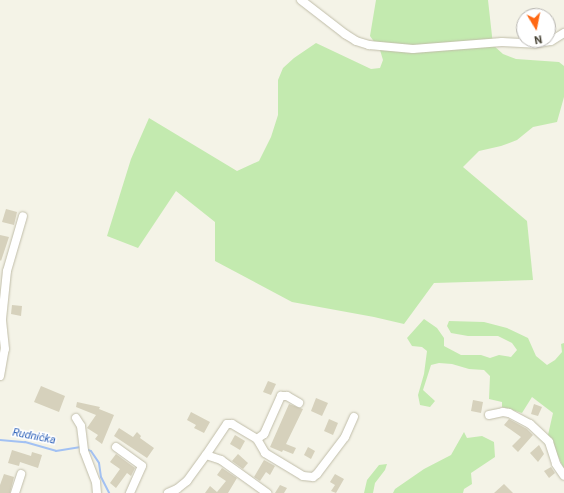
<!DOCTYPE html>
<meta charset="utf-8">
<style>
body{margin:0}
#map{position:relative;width:564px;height:493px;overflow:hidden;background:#f4f3e7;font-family:Roboto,sans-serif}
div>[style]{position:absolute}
.green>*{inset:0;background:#c3eaaf}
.stream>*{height:2px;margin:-1px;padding:0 1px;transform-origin:1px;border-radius:1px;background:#a2c1f3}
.building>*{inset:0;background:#d6d1bc}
.roads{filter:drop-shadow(0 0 1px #c0bda9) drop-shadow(0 0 1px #c0bda9)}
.street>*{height:8px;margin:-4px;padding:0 4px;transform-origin:4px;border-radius:4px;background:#fff}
span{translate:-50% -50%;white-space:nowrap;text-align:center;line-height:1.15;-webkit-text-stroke:3px #fff;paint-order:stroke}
.water-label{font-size:11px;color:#2b5fb7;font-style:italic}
.north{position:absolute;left:516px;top:8px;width:40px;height:40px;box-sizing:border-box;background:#fff;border:1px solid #b6b4af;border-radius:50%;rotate:170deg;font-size:11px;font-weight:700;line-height:16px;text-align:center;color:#484436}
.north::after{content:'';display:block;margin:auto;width:14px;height:18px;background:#ff6813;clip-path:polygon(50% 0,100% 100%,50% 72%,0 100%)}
</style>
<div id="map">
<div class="green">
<div style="clip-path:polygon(376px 0,488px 0,493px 45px,503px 54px,516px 59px,559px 62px,564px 66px,564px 97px,557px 122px,533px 127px,517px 140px,501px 146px,479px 151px,463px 167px,527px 221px,533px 280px,434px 283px,404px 324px,374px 317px,292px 302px,215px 261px,215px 222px,176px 191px,138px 248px,107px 236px,131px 159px,149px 118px,237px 171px,259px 161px,271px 137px,278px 115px,278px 80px,283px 68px,294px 58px,316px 43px,371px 69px,380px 68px,383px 60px,380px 50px,370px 36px)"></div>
<div style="clip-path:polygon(424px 319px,437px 328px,444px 338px,444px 346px,461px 355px,481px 355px,490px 358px,499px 355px,511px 357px,517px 350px,512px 343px,498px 336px,468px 336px,451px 333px,447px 326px,449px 321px,484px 322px,507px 328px,528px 338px,536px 356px,547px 365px,555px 360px,562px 352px,561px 344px,564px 343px,564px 469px,548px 435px,553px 413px,532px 397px,522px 413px,502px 407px,502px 402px,489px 399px,490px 376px,484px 370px,469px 369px,452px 364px,439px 363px,431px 365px,423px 390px,435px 401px,430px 407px,420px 405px,418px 395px,424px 374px,427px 351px,422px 347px,412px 346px,407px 338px)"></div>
<div style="clip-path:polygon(464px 432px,467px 438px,482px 436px,494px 442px,495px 457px,471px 473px,472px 484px,464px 489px,463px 493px,393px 493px,395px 489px,424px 469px,451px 455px)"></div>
<div style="clip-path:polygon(387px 464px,385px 470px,375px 483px,373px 493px,364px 493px,367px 480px,379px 465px)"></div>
</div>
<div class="stream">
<div style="left:0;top:440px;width:25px;rotate:5deg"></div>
<div style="left:25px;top:442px;width:32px;rotate:16deg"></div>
<div style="left:56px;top:451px;width:25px;rotate:-9deg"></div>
<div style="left:86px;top:449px;width:5px;rotate:22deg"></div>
<div style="left:91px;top:451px;width:14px;rotate:56deg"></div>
<div style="left:99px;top:463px;width:14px;rotate:82deg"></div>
<div style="left:101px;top:477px;width:18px;rotate:63deg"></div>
</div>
<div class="building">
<div style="clip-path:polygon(6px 209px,17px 212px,14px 225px,2px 222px)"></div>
<div style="clip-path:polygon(0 235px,9px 237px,1px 261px,0 260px)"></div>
<div style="clip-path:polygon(12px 305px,22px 306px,21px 316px,11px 314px)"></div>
<div style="clip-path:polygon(268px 381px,276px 384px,271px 395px,263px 392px)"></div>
<div style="clip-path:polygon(41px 386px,65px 396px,59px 412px,34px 402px)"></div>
<div style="clip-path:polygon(316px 398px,328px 403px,322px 416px,311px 411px)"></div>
<div style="clip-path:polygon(473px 400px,483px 402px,481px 413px,471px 411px)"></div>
<div style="clip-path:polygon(77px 402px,100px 407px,99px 409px,114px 415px,102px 444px,95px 439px,98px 435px,87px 428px,96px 415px,76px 407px)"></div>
<div style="clip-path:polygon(289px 404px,303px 409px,286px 444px,296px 448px,293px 454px,283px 450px,282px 452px,270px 447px)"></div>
<div style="clip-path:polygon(534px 404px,542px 407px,538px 416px,531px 414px)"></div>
<div style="clip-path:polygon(191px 412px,210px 422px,204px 433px,194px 428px,196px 425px,187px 420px)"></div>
<div style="clip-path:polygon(329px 419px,338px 423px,333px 435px,324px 431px)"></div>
<div style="clip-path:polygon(509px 419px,527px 429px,533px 435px,518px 452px,512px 446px,521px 437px,504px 425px)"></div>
<div style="clip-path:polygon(119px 428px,133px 437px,137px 432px,141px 436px,140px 438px,154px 448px,147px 458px,114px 436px)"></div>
<div style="clip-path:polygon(235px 435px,245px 441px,240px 450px,230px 444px)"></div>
<div style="clip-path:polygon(539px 445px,544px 454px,538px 462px,530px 453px)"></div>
<div style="clip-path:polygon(308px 447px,315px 451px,311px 459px,304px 455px)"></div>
<div style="clip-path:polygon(12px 450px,31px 456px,32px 452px,42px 455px,38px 468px,20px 462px,19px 466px,8px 463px)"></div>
<div style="clip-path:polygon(116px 454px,135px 468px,131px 476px,127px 473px,116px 488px,110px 483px,120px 469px,110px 462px)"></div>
<div style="clip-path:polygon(238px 454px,248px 463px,243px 469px,232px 461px)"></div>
<div style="clip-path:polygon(264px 460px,275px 466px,270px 475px,266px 472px,260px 481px,254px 477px)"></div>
<div style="clip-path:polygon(551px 467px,555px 473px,549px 478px,544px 471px)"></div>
<div style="clip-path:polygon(222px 468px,237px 478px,228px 493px,205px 493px,210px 486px,217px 492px,226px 481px,217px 475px)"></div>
<div style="clip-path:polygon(4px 474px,14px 477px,10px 493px,0 493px,0 485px)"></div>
<div style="clip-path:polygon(335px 474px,344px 479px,336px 493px,331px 491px,335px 485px,330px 482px)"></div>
<div style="clip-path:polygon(504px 484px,513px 493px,494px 493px)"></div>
<div style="clip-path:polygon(280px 485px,287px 488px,284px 493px,275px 493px)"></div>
</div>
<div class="roads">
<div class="street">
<div style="left:301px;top:0;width:56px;rotate:37.7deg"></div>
<div style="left:345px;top:34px;width:13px;rotate:32deg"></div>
<div style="left:356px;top:41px;width:14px;rotate:17deg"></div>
<div style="left:369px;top:45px;width:44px;rotate:5.2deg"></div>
<div style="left:413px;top:49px;width:89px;rotate:-4.5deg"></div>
<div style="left:502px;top:42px;width:33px;rotate:3deg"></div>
<div style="left:535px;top:44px;width:16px;rotate:-11deg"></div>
<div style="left:551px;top:41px;width:15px;rotate:-32deg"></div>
<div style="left:0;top:376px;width:27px;rotate:-80deg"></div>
<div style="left:5px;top:349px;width:30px;rotate:-96deg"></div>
<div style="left:2px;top:319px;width:48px;rotate:-84.1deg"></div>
<div style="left:7px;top:271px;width:57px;rotate:-73.8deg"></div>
<div style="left:489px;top:415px;width:14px;rotate:-12deg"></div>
<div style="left:503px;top:412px;width:6px;rotate:9deg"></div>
<div style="left:509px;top:413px;width:24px;rotate:28deg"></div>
<div style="left:530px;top:424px;width:26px;rotate:43deg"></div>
<div style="left:549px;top:442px;width:23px;rotate:72deg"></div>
<div style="left:556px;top:464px;width:14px;rotate:56deg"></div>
<div style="left:76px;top:418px;width:9px;rotate:58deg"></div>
<div style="left:81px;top:426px;width:25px;rotate:83deg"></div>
<div style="left:84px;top:451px;width:33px;rotate:69deg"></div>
<div style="left:96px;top:482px;width:11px;rotate:85deg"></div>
<div style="left:257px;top:439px;width:16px;rotate:60deg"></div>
<div style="left:265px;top:453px;width:44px;rotate:31.2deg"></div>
<div style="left:303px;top:476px;width:10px;rotate:6deg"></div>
<div style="left:313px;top:477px;width:5px;rotate:-37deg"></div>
<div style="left:317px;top:474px;width:46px;rotate:-52.9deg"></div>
<div style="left:345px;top:437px;width:22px;rotate:-66deg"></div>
<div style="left:116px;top:447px;width:32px;rotate:36deg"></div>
<div style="left:142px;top:466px;width:30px;rotate:114deg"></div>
<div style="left:206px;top:455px;width:37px;rotate:-56deg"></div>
<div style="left:227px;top:424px;width:5px"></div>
<div style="left:232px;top:424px;width:29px;rotate:31deg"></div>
<div style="left:257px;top:439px;width:9px;rotate:-36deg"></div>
<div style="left:264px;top:434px;width:42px;rotate:-65.9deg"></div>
<div style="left:281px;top:396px;width:6px"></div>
<div style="left:287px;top:396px;width:14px;rotate:30deg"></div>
<div style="left:15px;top:493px;width:20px;rotate:-72deg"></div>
<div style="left:168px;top:493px;width:10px;rotate:-24deg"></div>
<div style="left:177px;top:489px;width:13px;rotate:-39deg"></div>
<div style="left:187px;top:481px;width:32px;rotate:-54deg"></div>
<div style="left:206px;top:455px;width:16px;rotate:18deg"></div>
<div style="left:221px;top:460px;width:57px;rotate:35.7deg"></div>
</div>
</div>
<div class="water-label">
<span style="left:34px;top:437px;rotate:11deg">Rudnička</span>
</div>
<div class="north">N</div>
</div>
